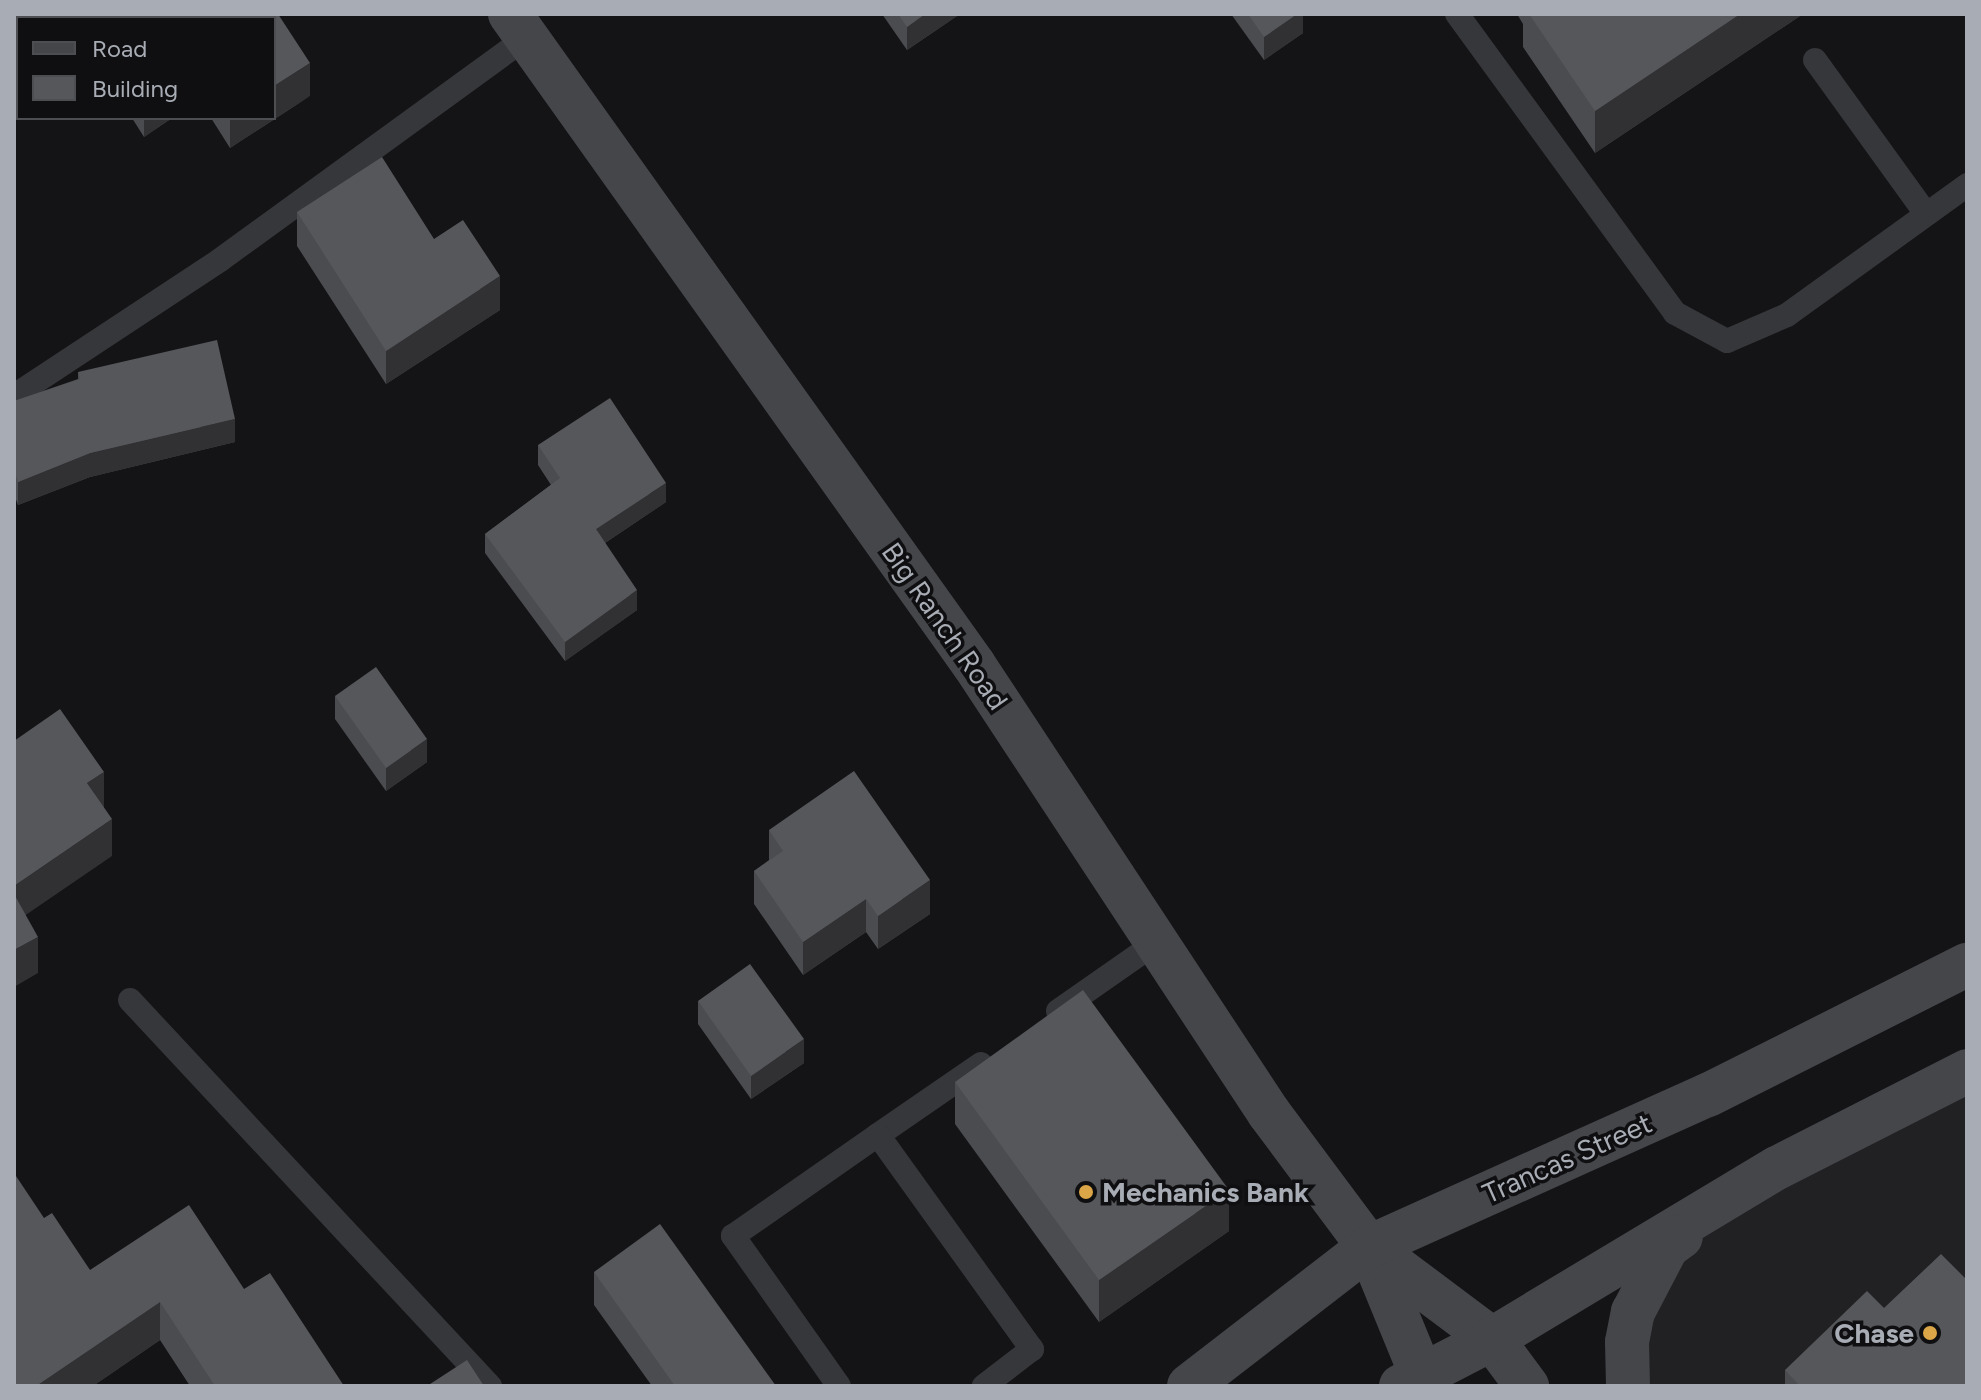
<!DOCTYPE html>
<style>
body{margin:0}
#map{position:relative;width:1981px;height:1400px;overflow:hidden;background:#141416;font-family:Figtree,sans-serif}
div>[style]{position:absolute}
.built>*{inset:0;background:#212123}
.lane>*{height:24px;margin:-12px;padding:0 12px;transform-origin:12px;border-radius:12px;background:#36373a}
.secondary>*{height:44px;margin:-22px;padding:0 22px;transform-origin:22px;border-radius:22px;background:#44464a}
.wall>*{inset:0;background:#4b4c50}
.shaded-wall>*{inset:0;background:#313134}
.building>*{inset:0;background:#55575a}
.dots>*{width:22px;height:22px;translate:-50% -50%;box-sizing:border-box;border:4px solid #0f0f11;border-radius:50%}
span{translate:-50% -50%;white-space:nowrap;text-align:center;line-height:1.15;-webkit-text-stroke:7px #0f0f11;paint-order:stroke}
.street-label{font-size:28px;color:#a8acb4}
.poi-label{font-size:28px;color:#a8acb4;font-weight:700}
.left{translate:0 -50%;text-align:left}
.right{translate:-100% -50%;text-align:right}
.frame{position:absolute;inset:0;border:16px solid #a8acb4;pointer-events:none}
.legend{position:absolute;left:16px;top:16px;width:260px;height:104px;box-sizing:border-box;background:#0f0f11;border:2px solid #4c4e52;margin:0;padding:10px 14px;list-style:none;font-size:24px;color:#a8acb4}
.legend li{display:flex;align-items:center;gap:16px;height:40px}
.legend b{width:40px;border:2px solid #4c4e52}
</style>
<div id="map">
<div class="built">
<div style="clip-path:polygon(1967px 1078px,1967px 1386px,1628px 1386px,1667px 1247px)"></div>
</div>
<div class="lane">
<div style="left:1457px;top:14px;width:370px;rotate:53.9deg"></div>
<div style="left:1675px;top:313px;width:59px;rotate:28.3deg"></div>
<div style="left:1727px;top:341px;width:65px;rotate:-23.4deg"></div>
<div style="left:1787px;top:315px;width:222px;rotate:-35.8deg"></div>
<div style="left:1815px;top:60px;width:190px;rotate:54.2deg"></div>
<div style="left:14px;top:396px;width:247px;rotate:-33.4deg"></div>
<div style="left:220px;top:260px;width:379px;rotate:-36deg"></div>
<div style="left:130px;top:1000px;width:528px;rotate:47deg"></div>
<div style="left:1058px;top:1011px;width:121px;rotate:-34.9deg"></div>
<div style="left:878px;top:1135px;width:125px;rotate:-34.6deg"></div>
<div style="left:839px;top:1386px;width:184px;rotate:-125.2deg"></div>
<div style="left:733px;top:1236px;width:177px;rotate:-34.9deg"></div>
<div style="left:878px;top:1135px;width:264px;rotate:54.3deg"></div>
<div style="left:1032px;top:1349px;width:61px;rotate:142.4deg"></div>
</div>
<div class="secondary">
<div style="left:510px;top:14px;width:799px;rotate:54.52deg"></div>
<div style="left:974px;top:665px;width:536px;rotate:56.64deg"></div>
<div style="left:1269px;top:1113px;width:167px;rotate:53.3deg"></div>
<div style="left:1369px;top:1247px;width:150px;rotate:67.7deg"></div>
<div style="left:1369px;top:1247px;width:154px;rotate:36.8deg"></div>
<div style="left:1492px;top:1339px;width:59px;rotate:53.3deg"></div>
<div style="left:1189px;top:1386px;width:227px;rotate:-37.7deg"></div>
<div style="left:1369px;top:1247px;width:372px;rotate:-24.2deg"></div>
<div style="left:1708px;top:1095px;width:290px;rotate:-26.7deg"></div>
<div style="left:1401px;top:1386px;width:102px;rotate:-27.3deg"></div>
<div style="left:1492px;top:1339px;width:332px;rotate:-31deg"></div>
<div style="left:1777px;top:1168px;width:213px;rotate:-27deg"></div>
<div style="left:1628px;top:1386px;width:44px;rotate:-91.3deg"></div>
<div style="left:1627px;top:1342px;width:31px;rotate:-79deg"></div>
<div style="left:1633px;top:1312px;width:73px;rotate:-62.4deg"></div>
<div style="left:1667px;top:1247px;width:17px;rotate:-36deg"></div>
</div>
<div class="wall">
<div style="clip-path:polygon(882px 14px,960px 14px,907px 50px)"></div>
<div style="clip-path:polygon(1231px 14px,1303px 14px,1303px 33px,1264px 60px)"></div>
<div style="clip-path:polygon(1517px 14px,1803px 14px,1595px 153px,1523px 47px,1523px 24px)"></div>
<div style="clip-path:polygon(310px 96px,230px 148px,211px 118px,274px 118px)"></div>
<div style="clip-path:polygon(132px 118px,172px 118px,144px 137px)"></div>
<div style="clip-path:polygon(297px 212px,434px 239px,500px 310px,386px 384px,297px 246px)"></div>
<div style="clip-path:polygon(78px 372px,235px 442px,90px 477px,18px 505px,14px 494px,14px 401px,78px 379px)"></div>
<div style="clip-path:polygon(538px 445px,666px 502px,605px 543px,637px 610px,565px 661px,485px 553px,485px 534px,551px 485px,538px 465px)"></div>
<div style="clip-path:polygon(335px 696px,427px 762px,386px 791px,335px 719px)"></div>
<div style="clip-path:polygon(769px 830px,930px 914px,878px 949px,866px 932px,803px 975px,754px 904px,754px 871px,769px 860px)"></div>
<div style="clip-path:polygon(698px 1001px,804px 1063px,751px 1099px,698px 1024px)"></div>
<div style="clip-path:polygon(955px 1082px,1229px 1231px,1099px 1322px,955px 1124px)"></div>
<div style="clip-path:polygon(44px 1218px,90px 1270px,244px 1289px,344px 1386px,190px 1386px,160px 1340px,93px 1386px,14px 1386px)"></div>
<div style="clip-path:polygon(594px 1272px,776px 1386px,652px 1386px,594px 1305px)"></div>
<div style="clip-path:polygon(1785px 1370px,1967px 1386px,1785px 1386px)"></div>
</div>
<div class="shaded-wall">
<div style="clip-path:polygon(925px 14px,960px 14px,907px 50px,907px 27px)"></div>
<div style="clip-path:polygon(1297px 14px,1303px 14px,1303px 33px,1264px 60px,1264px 37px)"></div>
<div style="clip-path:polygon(1740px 14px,1803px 14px,1595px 153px,1595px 111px)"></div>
<div style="clip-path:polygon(310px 63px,310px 96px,230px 148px,230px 118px,274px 118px,274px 86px)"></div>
<div style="clip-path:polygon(144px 118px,172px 118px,144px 137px)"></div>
<div style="clip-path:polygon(500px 276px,500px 310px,386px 384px,386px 351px)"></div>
<div style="clip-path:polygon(235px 419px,235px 442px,90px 477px,18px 505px,18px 482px,90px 453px)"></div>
<div style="clip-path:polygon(666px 483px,666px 502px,596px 549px,596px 529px)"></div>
<div style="clip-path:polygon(637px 590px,637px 610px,565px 661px,565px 642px)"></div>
<div style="clip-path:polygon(427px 739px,427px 762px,386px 791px,386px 768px)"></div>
<div style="clip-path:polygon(104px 772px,104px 809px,87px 783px)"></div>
<div style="clip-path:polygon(112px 819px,112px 856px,14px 923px,14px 886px)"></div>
<div style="clip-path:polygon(930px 880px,930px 914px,878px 949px,878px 916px)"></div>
<div style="clip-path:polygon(866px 899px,866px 932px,803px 975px,803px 942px)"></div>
<div style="clip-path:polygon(38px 937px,38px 973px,14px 987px,14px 950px)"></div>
<div style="clip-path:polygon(804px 1039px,804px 1063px,751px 1099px,751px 1076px)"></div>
<div style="clip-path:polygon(1229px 1190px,1229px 1231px,1099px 1322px,1099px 1280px)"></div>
<div style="clip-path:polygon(160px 1302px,160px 1340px,93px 1386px,36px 1386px)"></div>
</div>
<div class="building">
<div style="clip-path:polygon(91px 14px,165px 14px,167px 18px,89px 18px,87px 16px)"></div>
<div style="clip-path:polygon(216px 14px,278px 14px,310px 63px,274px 86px,274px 18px,209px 18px)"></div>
<div style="clip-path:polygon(898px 14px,925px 14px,907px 27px)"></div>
<div style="clip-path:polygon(1248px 14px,1297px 14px,1264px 37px)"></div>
<div style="clip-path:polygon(1529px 14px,1740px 14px,1595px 111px)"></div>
<div style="clip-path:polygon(382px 157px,434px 239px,463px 220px,500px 276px,386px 351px,297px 212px)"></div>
<div style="clip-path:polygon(217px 340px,235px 419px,90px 453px,18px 482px,14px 470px,14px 401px,80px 379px,78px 372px)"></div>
<div style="clip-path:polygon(610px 398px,666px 483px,596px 529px,637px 590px,565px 642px,485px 534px,560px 478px,538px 445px)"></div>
<div style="clip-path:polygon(376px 667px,427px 739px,386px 768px,335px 696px)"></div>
<div style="clip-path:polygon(60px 709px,104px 772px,87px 783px,112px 819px,14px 886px,14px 741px)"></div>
<div style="clip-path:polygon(854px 771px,930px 880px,878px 916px,866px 899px,803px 942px,754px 871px,783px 851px,769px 830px)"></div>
<div style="clip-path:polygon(14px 894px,38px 937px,14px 950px)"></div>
<div style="clip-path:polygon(750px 964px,804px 1039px,751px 1076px,698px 1001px)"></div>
<div style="clip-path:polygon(1083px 990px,1229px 1190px,1099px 1280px,955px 1082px)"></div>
<div style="clip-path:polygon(14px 1173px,44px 1218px,52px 1213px,90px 1270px,189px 1205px,244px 1289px,270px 1273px,344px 1386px,215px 1386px,160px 1302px,36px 1386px,14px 1386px)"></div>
<div style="clip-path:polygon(660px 1224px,776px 1386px,675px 1386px,594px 1272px)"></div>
<div style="clip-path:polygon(1941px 1254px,1967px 1280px,1967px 1386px,1800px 1386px,1785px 1370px,1867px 1291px,1884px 1308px)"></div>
<div style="clip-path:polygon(467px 1360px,484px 1386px,427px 1386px)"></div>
</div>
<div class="dots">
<div style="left:1086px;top:1192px;background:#dba647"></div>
<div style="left:1930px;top:1333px;background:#dba647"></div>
</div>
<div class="street-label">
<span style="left:945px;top:626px;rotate:55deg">Big Ranch Road</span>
<span style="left:1567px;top:1158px;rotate:-24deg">Trancas Street</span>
</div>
<div class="poi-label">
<span class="left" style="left:1102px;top:1192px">Mechanics Bank</span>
<span class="right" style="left:1914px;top:1333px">Chase</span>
</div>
<div class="frame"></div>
<ul class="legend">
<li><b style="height:10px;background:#44464a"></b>Road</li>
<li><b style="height:22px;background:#55575a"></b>Building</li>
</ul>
</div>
